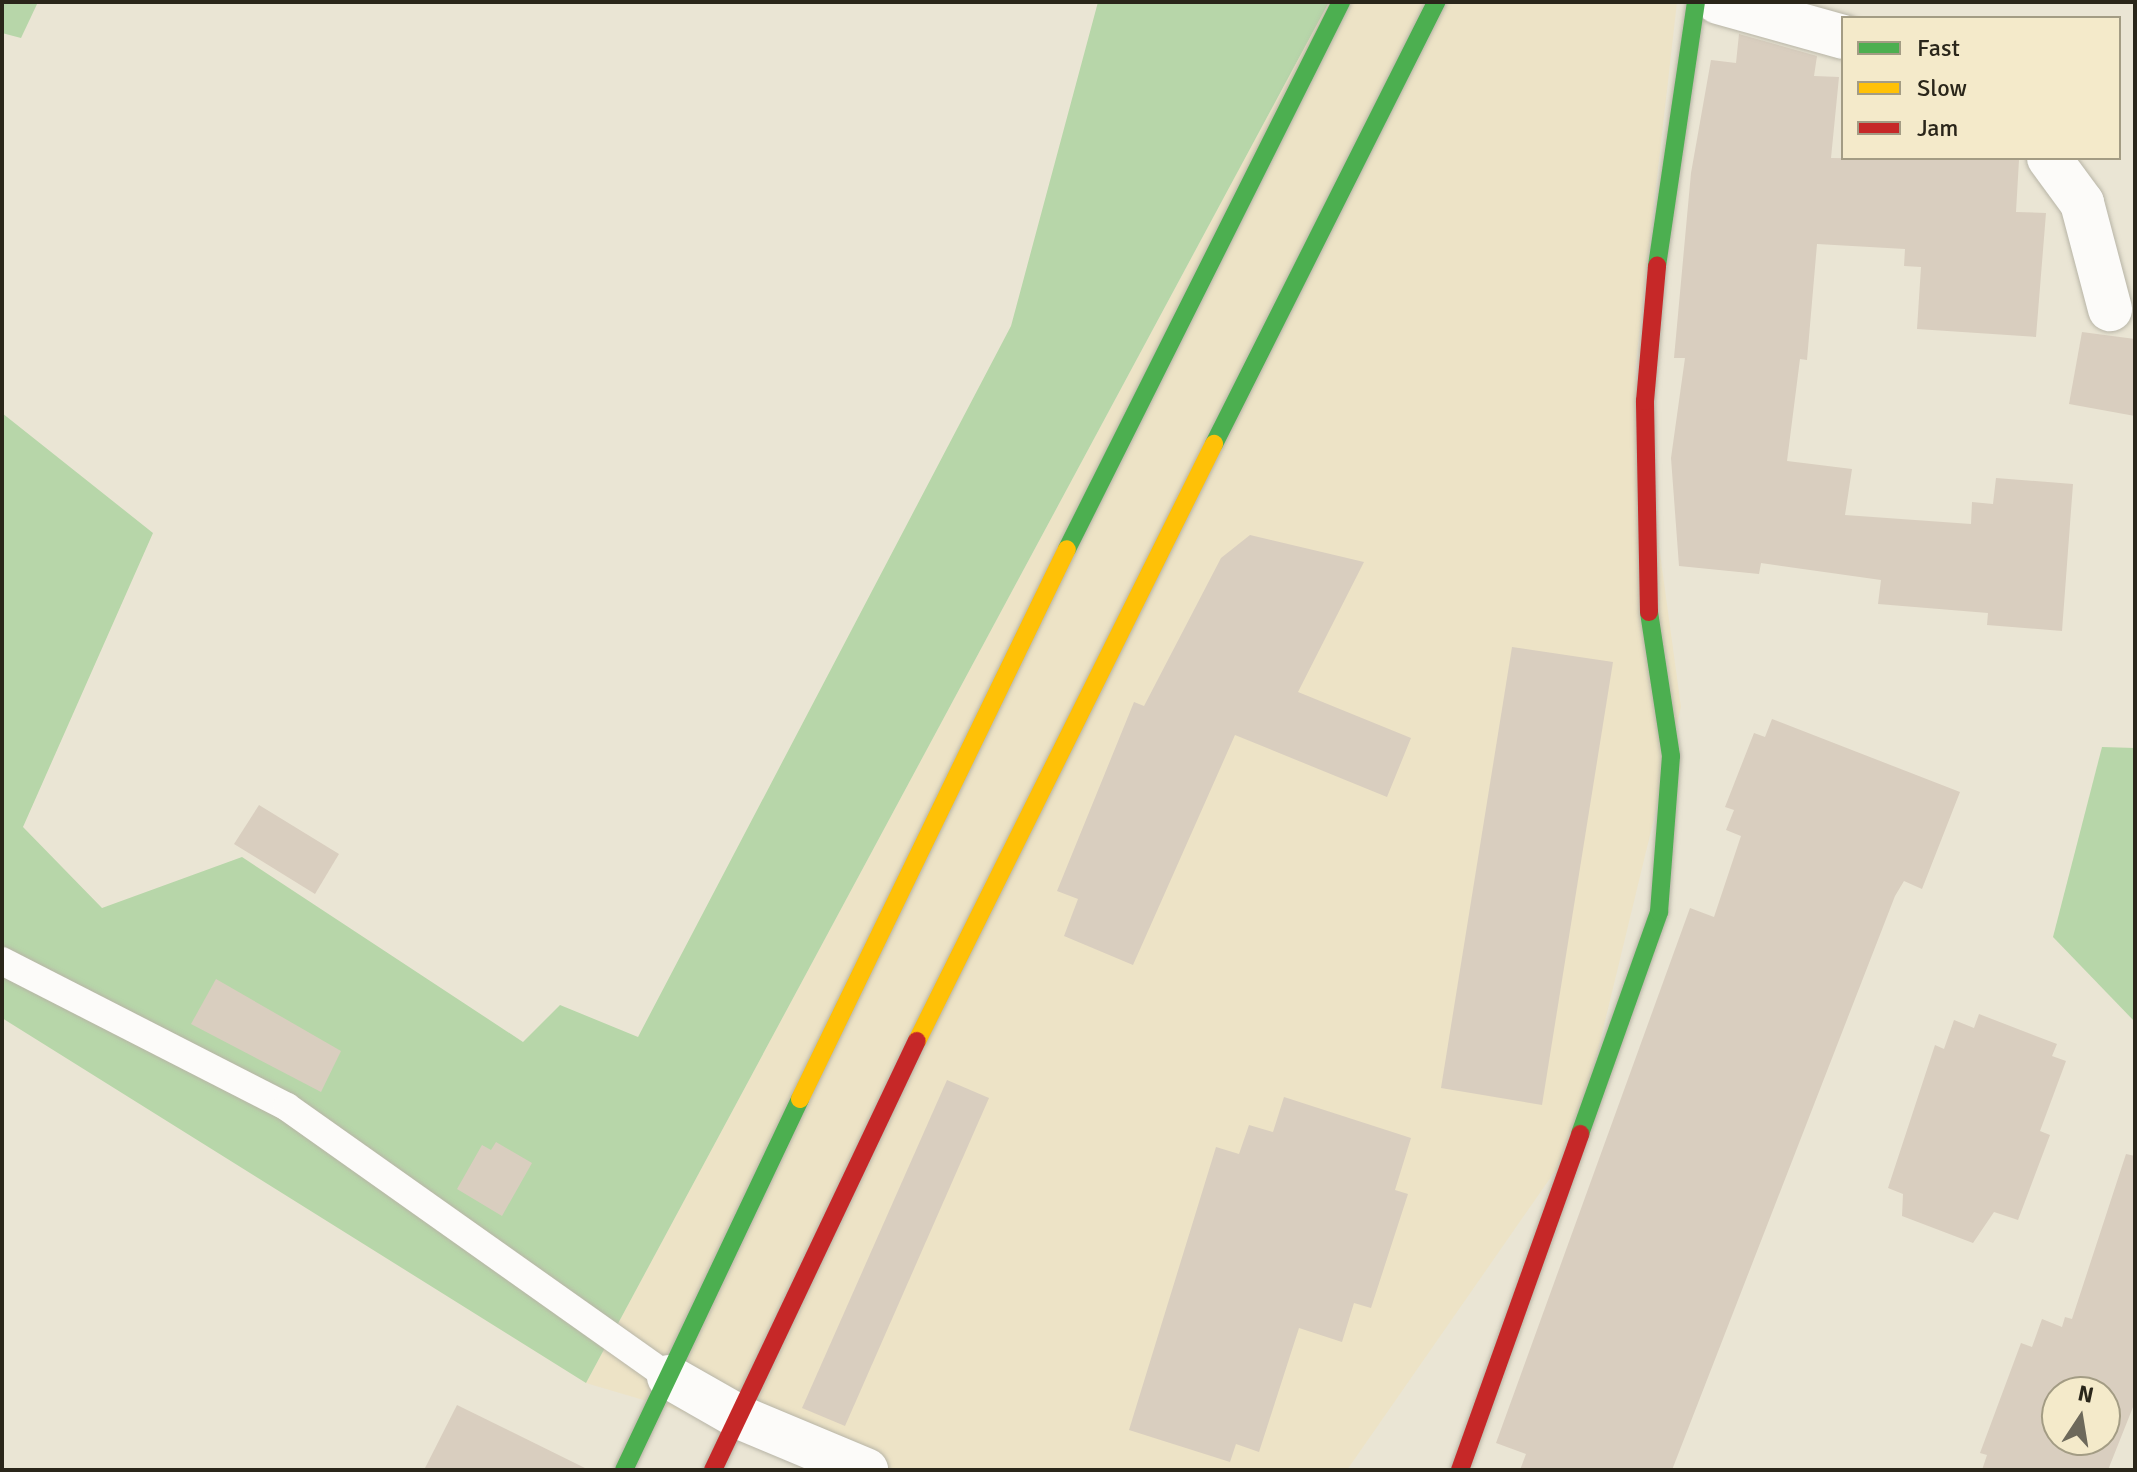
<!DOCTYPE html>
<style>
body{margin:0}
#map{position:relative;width:2137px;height:1472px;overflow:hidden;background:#eae5d4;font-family:Signika,sans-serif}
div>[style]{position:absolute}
.built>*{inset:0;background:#ede3c6}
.green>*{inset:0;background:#b7d6a9}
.building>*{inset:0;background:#d9cebf}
.roads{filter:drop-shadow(0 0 2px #b7b4a6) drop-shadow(0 0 2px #b7b4a6)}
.lane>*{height:28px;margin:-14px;padding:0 14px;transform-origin:14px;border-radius:14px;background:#fcfbf9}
.street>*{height:44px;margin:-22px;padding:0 22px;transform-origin:22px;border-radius:22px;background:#fcfbf9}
.fast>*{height:18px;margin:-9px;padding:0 9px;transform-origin:9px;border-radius:9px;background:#4caf50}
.slow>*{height:18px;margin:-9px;padding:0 9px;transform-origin:9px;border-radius:9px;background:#ffc107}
.jam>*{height:18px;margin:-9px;padding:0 9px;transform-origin:9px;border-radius:9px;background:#c62828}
span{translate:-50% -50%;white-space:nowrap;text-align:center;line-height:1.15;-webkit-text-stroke:6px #f4eaca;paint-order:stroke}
.frame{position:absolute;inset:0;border:4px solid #2a261a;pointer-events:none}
.legend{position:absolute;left:1841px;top:16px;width:280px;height:144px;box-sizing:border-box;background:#f4eaca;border:2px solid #a39c84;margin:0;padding:10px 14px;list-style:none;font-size:24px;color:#2a261a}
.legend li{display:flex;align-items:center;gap:16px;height:40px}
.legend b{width:40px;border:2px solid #a39c84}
.north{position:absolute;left:2041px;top:1376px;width:80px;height:80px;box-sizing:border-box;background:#f4eaca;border:2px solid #a39c84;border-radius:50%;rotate:12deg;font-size:22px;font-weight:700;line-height:32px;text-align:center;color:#2a261a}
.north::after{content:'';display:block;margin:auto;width:28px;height:36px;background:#6d695b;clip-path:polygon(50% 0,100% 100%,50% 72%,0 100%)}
</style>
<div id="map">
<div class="built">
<div style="clip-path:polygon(1329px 2px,1677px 2px,1635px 371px,1681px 707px,1576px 1141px,1347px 1470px,880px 1470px,586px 1383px)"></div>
</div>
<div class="green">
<div style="clip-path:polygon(2px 2px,38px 2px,21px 38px,2px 33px)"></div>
<div style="clip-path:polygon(1098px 2px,1329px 2px,586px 1383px,2px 1018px,2px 413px,153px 533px,23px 827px,102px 908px,242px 857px,523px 1042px,560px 1005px,638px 1037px,1011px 326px)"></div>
<div style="clip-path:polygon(2102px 747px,2135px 748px,2135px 1022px,2053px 937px)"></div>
</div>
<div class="building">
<div style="clip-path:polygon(1739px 34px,1817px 56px,1814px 76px,1839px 77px,1831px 158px,2019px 160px,2016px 212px,2046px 213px,2036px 337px,1917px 329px,1921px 267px,1904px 266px,1905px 249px,1817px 244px,1807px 360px,1800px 359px,1787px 461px,1852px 469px,1845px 515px,1971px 524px,1972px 502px,1993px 504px,1996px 478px,2073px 484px,2062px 631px,1987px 625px,1988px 613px,1878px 604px,1881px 580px,1761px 563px,1759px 574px,1679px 566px,1671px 458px,1685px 358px,1674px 358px,1691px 173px,1711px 60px,1736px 63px)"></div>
<div style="clip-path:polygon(2082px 332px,2135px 339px,2135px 416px,2069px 404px)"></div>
<div style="clip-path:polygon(1250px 535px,1364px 562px,1298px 692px,1411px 738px,1387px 797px,1235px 735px,1133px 965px,1064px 936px,1078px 899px,1057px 891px,1134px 702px,1144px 706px,1221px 558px)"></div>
<div style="clip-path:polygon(1512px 647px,1613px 662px,1542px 1105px,1441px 1088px)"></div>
<div style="clip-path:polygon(1772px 719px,1960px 792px,1922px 889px,1904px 881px,1895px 896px,1672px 1470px,1520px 1470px,1526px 1454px,1496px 1443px,1690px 908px,1714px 917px,1741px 836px,1726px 830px,1734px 810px,1725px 807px,1754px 733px,1765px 737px)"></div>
<div style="clip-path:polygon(259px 805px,339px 854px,315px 894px,234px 844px)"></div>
<div style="clip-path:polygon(216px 979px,341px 1051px,321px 1092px,191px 1024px)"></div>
<div style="clip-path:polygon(1979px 1014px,2057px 1044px,2052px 1056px,2066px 1061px,2040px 1131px,2050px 1135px,2018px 1220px,1994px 1212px,1973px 1243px,1902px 1216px,1903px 1194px,1888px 1188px,1935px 1045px,1944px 1049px,1954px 1020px,1974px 1028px)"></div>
<div style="clip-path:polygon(947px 1080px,989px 1098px,845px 1426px,802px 1408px)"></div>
<div style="clip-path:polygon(1284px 1097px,1411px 1138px,1395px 1190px,1408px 1194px,1371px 1308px,1354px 1303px,1342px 1342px,1299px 1328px,1259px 1452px,1236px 1444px,1230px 1462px,1129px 1430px,1216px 1147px,1239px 1154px,1249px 1125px,1273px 1132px)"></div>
<div style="clip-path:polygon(496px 1142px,532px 1163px,502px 1216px,457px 1189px,482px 1145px,491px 1150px)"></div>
<div style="clip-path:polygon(evenodd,2126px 1154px,2135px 1156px,2135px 1402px,2108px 1470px,1982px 1470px,1987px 1455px,1980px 1453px,2021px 1343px,2032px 1347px,2042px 1319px,2062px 1327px,2065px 1317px,2072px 1319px,2126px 1154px,2057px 1392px,2105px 1392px,2105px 1440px,2057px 1440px,2057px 1392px)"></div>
<div style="clip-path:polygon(457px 1405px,589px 1470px,424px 1470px)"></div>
</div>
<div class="roads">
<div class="lane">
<div style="left:2px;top:961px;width:320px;rotate:27.1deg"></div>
<div style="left:287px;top:1107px;width:468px;rotate:35.3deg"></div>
</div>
<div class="street">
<div style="left:1718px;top:2px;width:130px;rotate:15.6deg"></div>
<div style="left:2049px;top:158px;width:56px;rotate:53.7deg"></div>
<div style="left:2082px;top:203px;width:110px;rotate:75.2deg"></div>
<div style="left:669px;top:1377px;width:81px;rotate:29.7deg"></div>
<div style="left:739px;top:1417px;width:138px;rotate:22.7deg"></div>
</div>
<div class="fast">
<div style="left:1657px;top:266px;width:267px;rotate:-81.6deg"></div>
<div style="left:1214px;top:444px;width:495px;rotate:-63.3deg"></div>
<div style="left:1067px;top:549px;width:612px;rotate:-63.39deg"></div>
<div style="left:1580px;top:1134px;width:236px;rotate:-70.4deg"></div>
<div style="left:1659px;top:912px;width:156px;rotate:-85.6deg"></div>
<div style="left:1671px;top:756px;width:146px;rotate:-98.7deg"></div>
<div style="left:624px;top:1470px;width:411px;rotate:-64.6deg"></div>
</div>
<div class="slow">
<div style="left:917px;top:1041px;width:667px;rotate:-63.55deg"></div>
<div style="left:800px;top:1099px;width:611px;rotate:-64.11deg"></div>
</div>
<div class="jam">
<div style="left:1649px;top:612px;width:211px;rotate:-91.1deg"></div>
<div style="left:1645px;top:401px;width:136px;rotate:-84.9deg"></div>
<div style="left:713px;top:1470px;width:475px;rotate:-64.6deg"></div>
<div style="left:1460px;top:1470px;width:357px;rotate:-70.3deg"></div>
</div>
</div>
<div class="frame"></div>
<ul class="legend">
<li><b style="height:10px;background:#4caf50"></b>Fast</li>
<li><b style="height:10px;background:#ffc107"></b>Slow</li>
<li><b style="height:10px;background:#c62828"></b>Jam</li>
</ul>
<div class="north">N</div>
</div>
